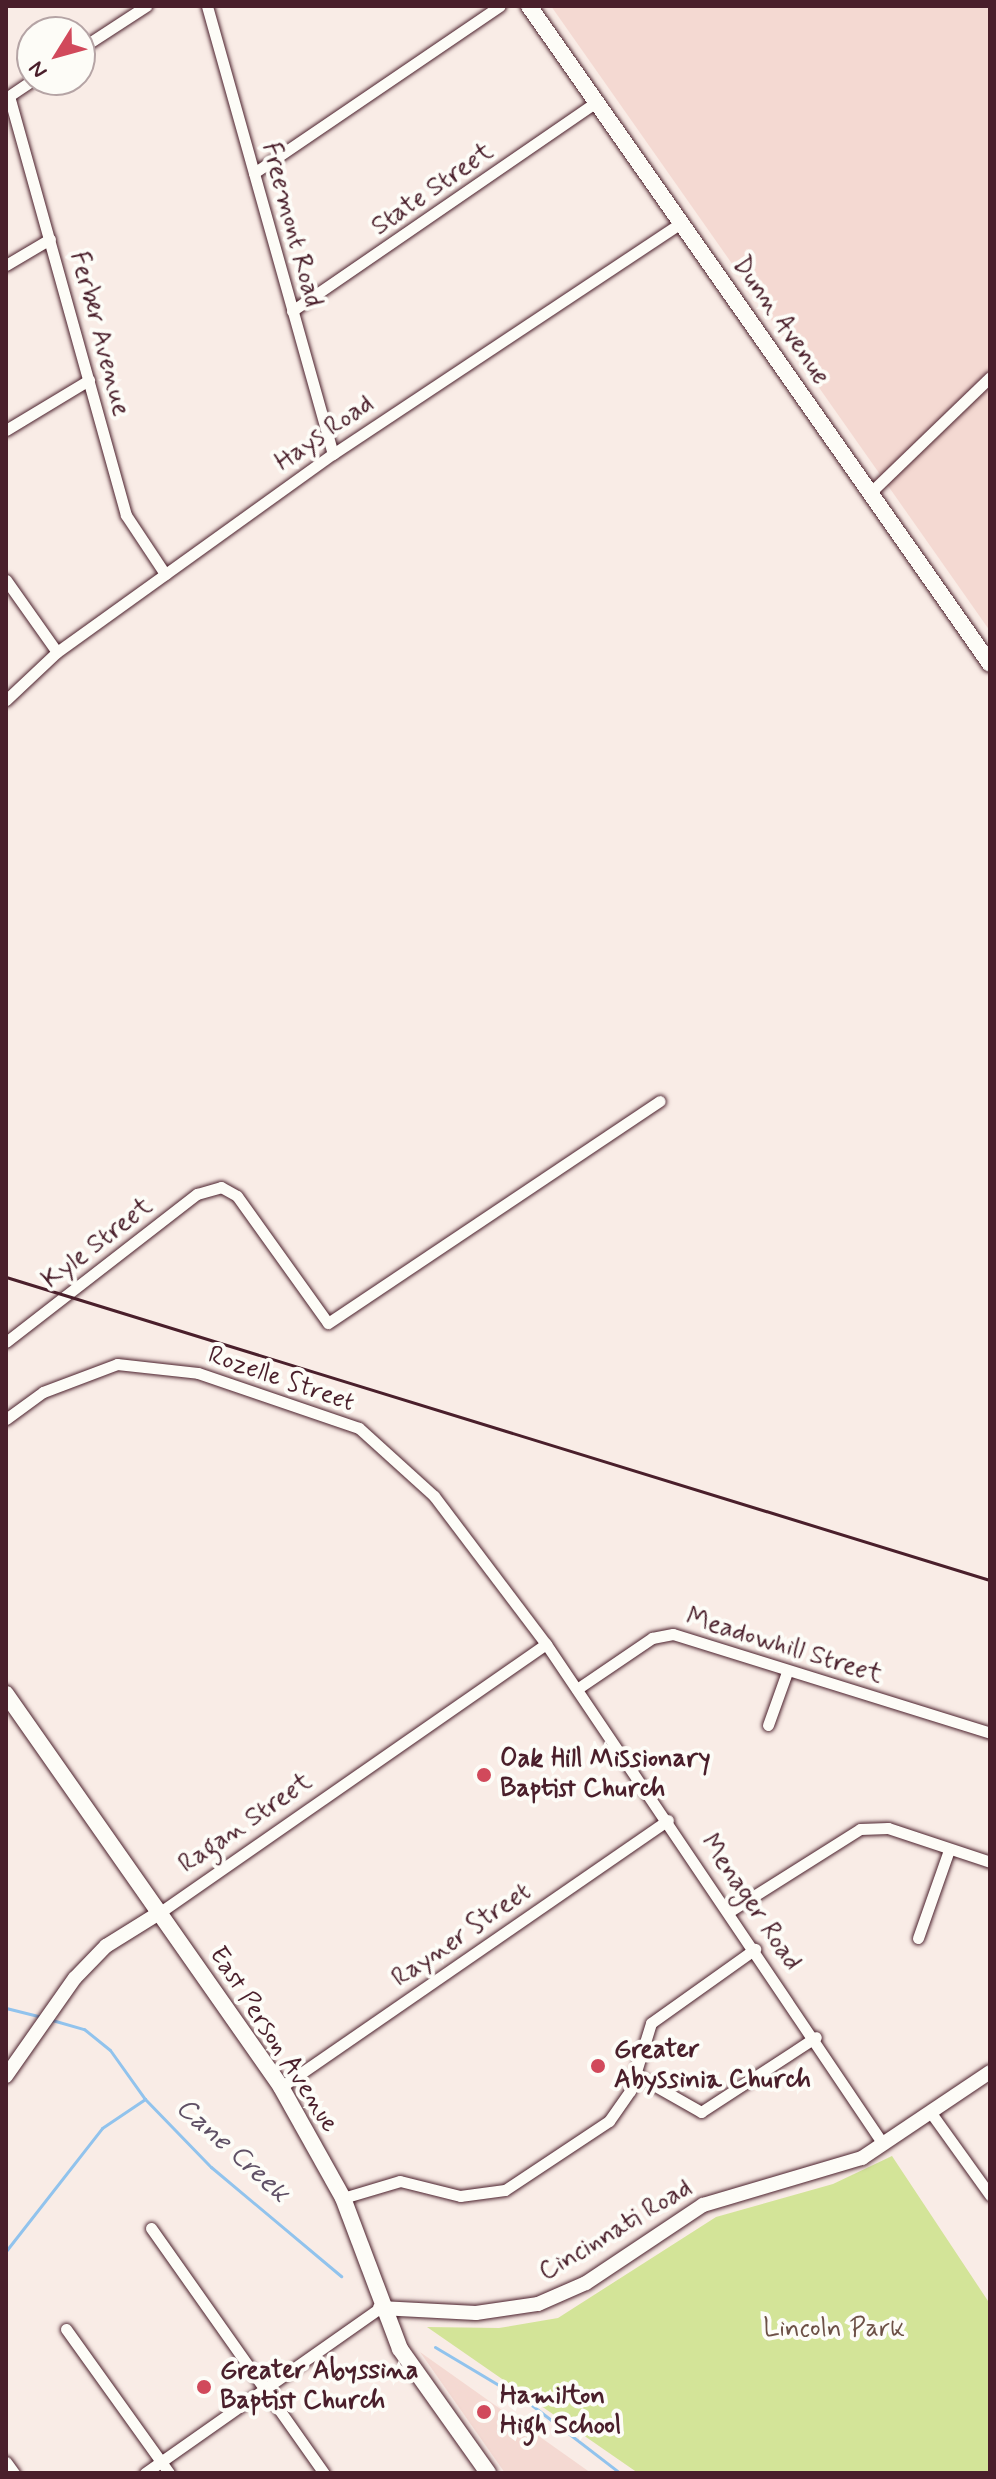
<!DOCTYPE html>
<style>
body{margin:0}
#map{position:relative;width:996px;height:2479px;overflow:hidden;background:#f9ece6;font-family:Mynerve,sans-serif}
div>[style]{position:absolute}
.built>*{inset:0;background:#f4d9d2}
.green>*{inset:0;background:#d3e498}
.stream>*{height:3px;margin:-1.5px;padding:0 1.5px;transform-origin:1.5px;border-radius:1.5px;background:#91c3ed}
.roads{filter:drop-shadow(0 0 2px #4a1f2b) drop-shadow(0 0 2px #4a1f2b)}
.minor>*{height:11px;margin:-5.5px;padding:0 5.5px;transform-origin:5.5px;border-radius:5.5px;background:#fdfcf7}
.tertiary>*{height:14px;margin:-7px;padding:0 7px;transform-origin:7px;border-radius:7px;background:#fdfcf7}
.secondary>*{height:16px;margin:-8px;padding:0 8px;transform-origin:8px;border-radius:8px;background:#fdfcf7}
.rail>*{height:3px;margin:-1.5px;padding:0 1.5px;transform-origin:1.5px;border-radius:1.5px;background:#4a1f2b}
.dots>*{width:22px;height:22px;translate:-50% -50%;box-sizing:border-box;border:4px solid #fdfcf7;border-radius:50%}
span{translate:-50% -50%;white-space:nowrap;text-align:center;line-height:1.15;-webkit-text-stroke:8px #fdfcf7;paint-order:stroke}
.street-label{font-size:26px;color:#4a1f2b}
.poi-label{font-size:26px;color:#4a1f2b;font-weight:700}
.left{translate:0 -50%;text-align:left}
.park-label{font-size:26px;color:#6c5046}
.water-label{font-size:28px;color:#5f5065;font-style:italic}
.frame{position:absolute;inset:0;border:8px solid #4a1f2b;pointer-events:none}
.north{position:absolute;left:16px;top:16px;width:80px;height:80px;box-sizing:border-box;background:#fdfcf7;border:2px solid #b5a4a5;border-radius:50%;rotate:233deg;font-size:22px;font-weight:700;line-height:32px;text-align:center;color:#4a1f2b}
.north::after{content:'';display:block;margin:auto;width:28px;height:36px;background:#d1495b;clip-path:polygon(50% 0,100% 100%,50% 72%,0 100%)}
</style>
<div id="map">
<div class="built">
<div style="clip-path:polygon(551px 6px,990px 6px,990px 631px)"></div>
<div style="clip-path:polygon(420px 2352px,591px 2473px,505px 2473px)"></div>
</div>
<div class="green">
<div style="clip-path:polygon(892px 2156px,990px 2304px,990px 2473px,638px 2473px,427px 2327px,499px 2328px,558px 2318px,716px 2217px,833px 2184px)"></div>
</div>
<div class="stream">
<div style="left:6px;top:2008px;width:36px;rotate:14deg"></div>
<div style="left:52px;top:2020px;width:33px;rotate:16deg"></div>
<div style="left:84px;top:2029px;width:33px;rotate:39deg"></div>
<div style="left:110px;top:2050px;width:60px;rotate:54.5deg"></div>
<div style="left:6px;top:2251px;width:156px;rotate:-52deg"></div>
<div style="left:102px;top:2128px;width:52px;rotate:-34deg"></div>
<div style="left:145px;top:2099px;width:95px;rotate:45.9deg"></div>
<div style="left:211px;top:2167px;width:170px;rotate:40deg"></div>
<div style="left:435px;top:2347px;width:109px;rotate:30.8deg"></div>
<div style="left:529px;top:2403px;width:115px;rotate:37.6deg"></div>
</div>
<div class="roads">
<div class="minor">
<div style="left:207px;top:6px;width:465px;rotate:74.3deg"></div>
<div style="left:80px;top:49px;width:79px;rotate:-33.1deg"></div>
<div style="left:9px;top:96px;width:435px;rotate:74.4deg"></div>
<div style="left:126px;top:515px;width:71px;rotate:56.5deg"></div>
<div style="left:6px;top:98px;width:32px;rotate:-34deg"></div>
<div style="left:254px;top:173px;width:297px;rotate:-34.2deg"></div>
<div style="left:6px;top:265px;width:51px;rotate:-30.6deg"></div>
<div style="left:292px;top:311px;width:370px;rotate:-34.5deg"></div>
<div style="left:6px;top:430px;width:97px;rotate:-31.1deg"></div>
<div style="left:870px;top:493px;width:167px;rotate:-44deg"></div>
<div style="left:6px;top:580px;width:88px;rotate:54.7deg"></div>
<div style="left:6px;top:700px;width:70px;rotate:-43.3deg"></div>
<div style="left:57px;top:652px;width:340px;rotate:-35.7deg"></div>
<div style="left:333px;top:454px;width:419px;rotate:-33.6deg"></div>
<div style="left:6px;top:1342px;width:242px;rotate:-37.8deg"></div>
<div style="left:197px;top:1194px;width:25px;rotate:-16deg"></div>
<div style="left:221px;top:1187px;width:18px;rotate:29deg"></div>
<div style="left:237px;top:1196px;width:156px;rotate:54.4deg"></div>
<div style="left:328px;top:1323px;width:399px;rotate:-33.8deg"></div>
<div style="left:6px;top:1419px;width:46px;rotate:-36.1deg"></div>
<div style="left:43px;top:1392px;width:79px;rotate:-20.7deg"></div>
<div style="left:117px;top:1364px;width:81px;rotate:6.3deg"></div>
<div style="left:198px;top:1373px;width:170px;rotate:18.9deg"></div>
<div style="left:359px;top:1428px;width:101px;rotate:42.2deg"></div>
<div style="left:434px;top:1496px;width:186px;rotate:52.9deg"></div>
<div style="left:546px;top:1644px;width:603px;rotate:56.02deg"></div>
<div style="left:577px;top:1689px;width:91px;rotate:-34.2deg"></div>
<div style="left:652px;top:1638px;width:21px;rotate:-11deg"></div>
<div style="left:673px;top:1634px;width:332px;rotate:17.3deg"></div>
<div style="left:768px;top:1725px;width:56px;rotate:-70.3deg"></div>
<div style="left:730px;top:1911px;width:154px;rotate:-32.2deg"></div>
<div style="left:860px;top:1829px;width:28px;rotate:-2deg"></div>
<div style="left:888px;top:1828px;width:108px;rotate:18.4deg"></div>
<div style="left:159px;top:1913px;width:471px;rotate:-34.8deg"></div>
<div style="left:918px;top:1938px;width:93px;rotate:-70.6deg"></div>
<div style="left:636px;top:2075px;width:75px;rotate:29.6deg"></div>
<div style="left:701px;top:2112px;width:137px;rotate:-33.1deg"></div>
<div style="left:281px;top:2087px;width:470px;rotate:-34.6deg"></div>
<div style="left:931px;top:2113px;width:101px;rotate:54.3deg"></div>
<div style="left:343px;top:2198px;width:59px;rotate:-16.6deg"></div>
<div style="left:400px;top:2181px;width:62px;rotate:14deg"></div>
<div style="left:460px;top:2196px;width:45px;rotate:-7.6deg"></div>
<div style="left:505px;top:2190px;width:125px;rotate:-33.6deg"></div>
<div style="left:609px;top:2121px;width:37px;rotate:-55deg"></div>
<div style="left:630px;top:2091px;width:71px;rotate:-72.8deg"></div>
<div style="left:651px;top:2023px;width:128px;rotate:-35.4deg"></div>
<div style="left:151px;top:2228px;width:300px;rotate:54.8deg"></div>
<div style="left:66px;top:2329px;width:177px;rotate:54.4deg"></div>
<div style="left:6px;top:2462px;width:14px;rotate:54deg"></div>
<div style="left:145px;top:2473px;width:287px;rotate:-35.1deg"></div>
</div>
<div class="tertiary">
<div style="left:6px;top:2076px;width:120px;rotate:-54.9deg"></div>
<div style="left:75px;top:1978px;width:45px;rotate:-45.9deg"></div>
<div style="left:106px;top:1946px;width:62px;rotate:-31.9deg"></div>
<div style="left:380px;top:2308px;width:96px;rotate:3deg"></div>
<div style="left:476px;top:2313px;width:63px;rotate:-8.3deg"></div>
<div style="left:538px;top:2304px;width:52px;rotate:-23.6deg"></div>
<div style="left:586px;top:2283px;width:141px;rotate:-33.7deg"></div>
<div style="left:703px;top:2205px;width:166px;rotate:-16.5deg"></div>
<div style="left:862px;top:2158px;width:154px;rotate:-33.9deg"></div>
</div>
<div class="secondary">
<div style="left:529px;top:6px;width:803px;rotate:54.98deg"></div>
<div style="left:6px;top:1694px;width:480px;rotate:55deg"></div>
<div style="left:281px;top:2087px;width:127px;rotate:60.8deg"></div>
<div style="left:343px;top:2198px;width:161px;rotate:69.3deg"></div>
<div style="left:400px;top:2349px;width:152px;rotate:54.6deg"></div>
</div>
</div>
<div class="rail">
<div style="left:6px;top:1277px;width:1030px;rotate:17.12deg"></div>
</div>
<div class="dots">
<div style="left:484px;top:1775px;background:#d1495b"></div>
<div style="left:598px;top:2066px;background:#d1495b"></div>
<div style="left:204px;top:2387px;background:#d1495b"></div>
<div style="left:484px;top:2412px;background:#d1495b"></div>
</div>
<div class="street-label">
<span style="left:433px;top:190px;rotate:-35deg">State Street</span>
<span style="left:291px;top:225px;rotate:75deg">Freemont Road</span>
<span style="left:780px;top:321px;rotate:55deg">Dunn Avenue</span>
<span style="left:99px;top:334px;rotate:75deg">Ferber Avenue</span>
<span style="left:325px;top:434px;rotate:-35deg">Hays Road</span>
<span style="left:98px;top:1244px;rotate:-38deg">Kyle Street</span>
<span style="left:281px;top:1380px;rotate:19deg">Rozelle Street</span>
<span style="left:784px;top:1647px;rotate:17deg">Meadowhill Street</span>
<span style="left:246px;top:1824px;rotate:-35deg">Ragan Street</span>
<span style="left:750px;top:1903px;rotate:56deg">Menager Road</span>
<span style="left:462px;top:1936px;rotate:-35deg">Rayner Street</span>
<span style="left:273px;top:2040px;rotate:57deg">East Person Avenue</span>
<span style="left:616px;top:2231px;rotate:-31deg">Cincinnati Road</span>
</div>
<div class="poi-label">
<span class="left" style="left:500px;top:1775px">Oak Hill Missionary<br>Baptist Church</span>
<span class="left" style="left:614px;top:2066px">Greater<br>Abyssinia Church</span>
<span class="left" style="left:220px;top:2387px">Greater Abyssina<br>Baptist Church</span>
<span class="left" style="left:500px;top:2412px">Hamilton<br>High School</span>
</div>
<div class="park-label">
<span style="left:834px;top:2330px">Lincoln Park</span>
</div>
<div class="water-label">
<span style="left:232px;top:2151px;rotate:42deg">Cane Creek</span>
</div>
<div class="frame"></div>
<div class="north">N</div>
</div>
